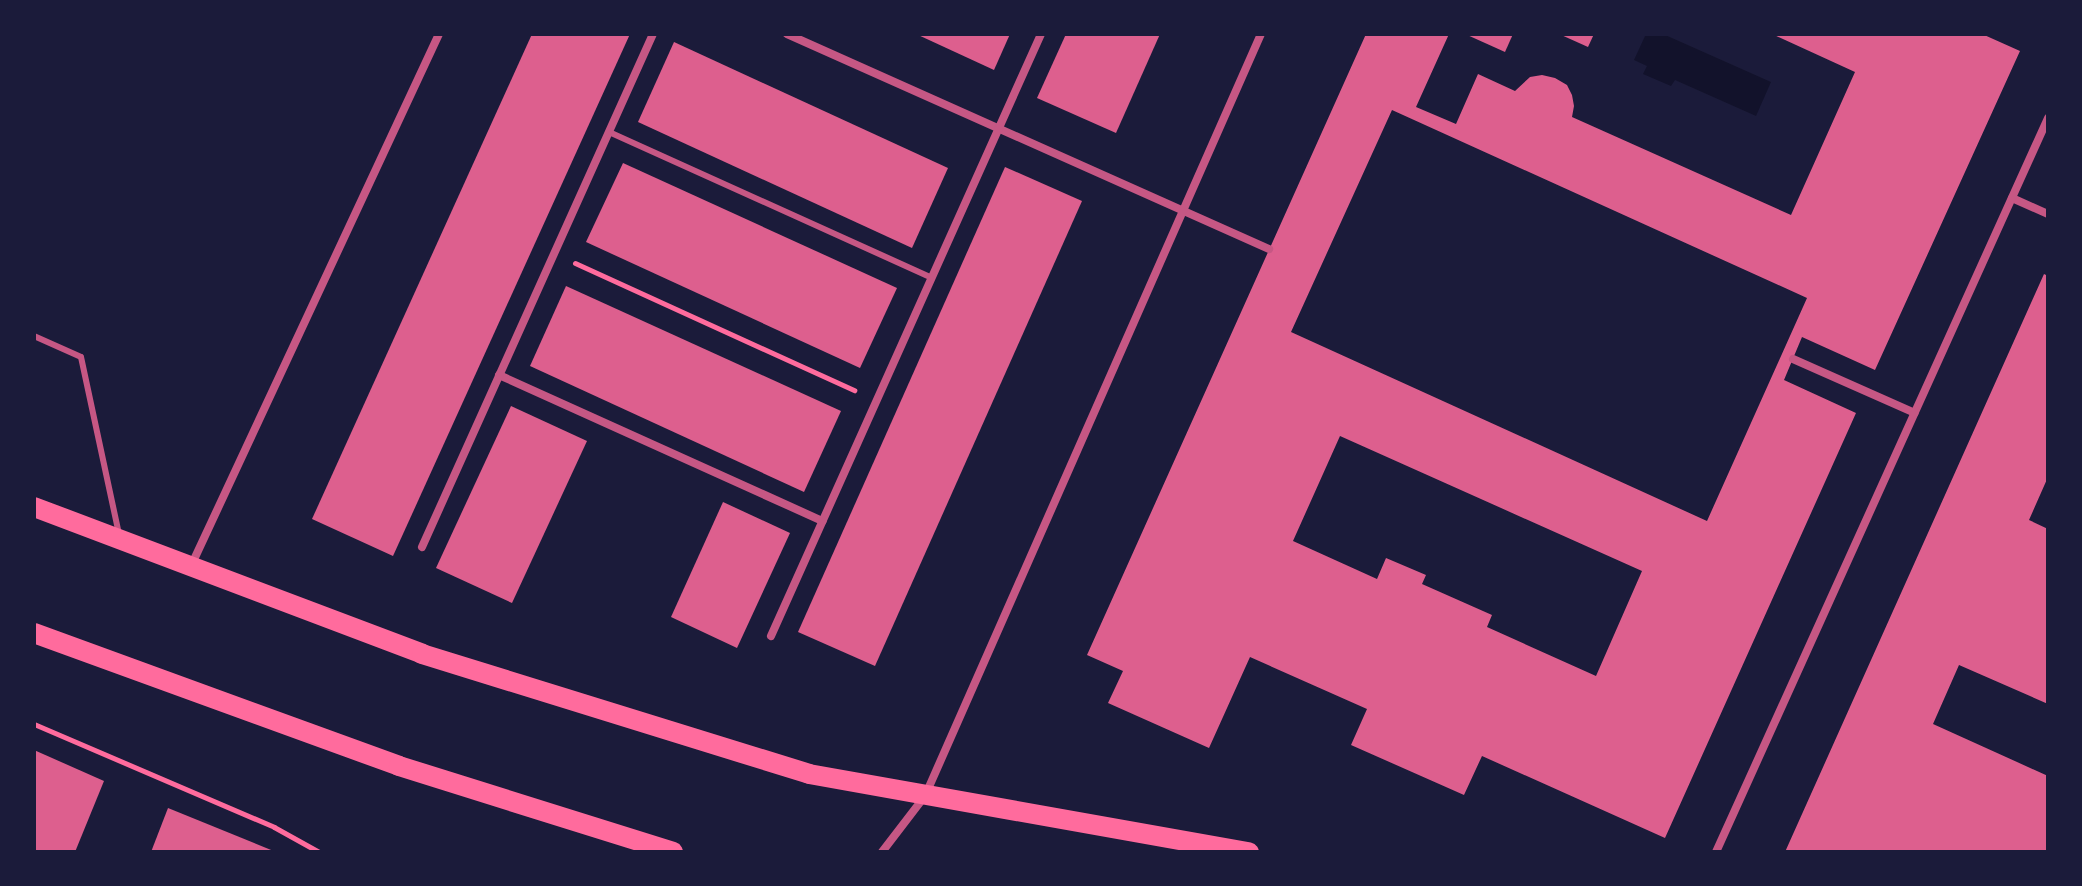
<!DOCTYPE html>
<style>
body{margin:0}
#map{position:relative;width:2082px;height:886px;overflow:hidden;background:#1b1b3a;font-family:"Fira Sans",sans-serif}
div>[style]{position:absolute}
.water>*{inset:0;background:#12122b}
.building>*{inset:0;background:#dd5f8e}
.path>*{height:5px;margin:-2.5px;padding:0 2.5px;transform-origin:2.5px;border-radius:2.5px;background:#ff6b9d}
.service>*{height:6px;margin:-3px;padding:0 3px;transform-origin:3px;border-radius:3px;background:#c65784}
.minor>*{height:8px;margin:-4px;padding:0 4px;transform-origin:4px;border-radius:4px;background:#c65784}
.primary>*{height:20px;margin:-10px;padding:0 10px;transform-origin:10px;border-radius:10px;background:#ff6b9d}
span{translate:-50% -50%;white-space:nowrap;text-align:center;line-height:1.15;-webkit-text-stroke:7px #1b1b3a;paint-order:stroke}
.frame{position:absolute;inset:0;border:36px solid #1b1b3a;pointer-events:none}
</style>
<div id="map">
<div class="water">
<div style="clip-path:polygon(1646px 34px,1663px 34px,1771px 82px,1756px 116px,1675px 80px,1671px 86px,1643px 74px,1647px 66px,1634px 60px)"></div>
</div>
<div class="building">
<div style="clip-path:polygon(532px 34px,630px 34px,393px 556px,312px 519px)"></div>
<div style="clip-path:polygon(916px 34px,1010px 34px,994px 70px)"></div>
<div style="clip-path:polygon(1066px 34px,1160px 34px,1116px 133px,1037px 98px)"></div>
<div style="clip-path:polygon(evenodd,1366px 34px,1449px 34px,1416px 107px,1456px 124px,1478px 74px,1515px 91px,1530px 77px,1542px 75px,1555px 78px,1567px 85px,1572px 95px,1574px 106px,1572px 117px,1791px 215px,1855px 72px,1772px 34px,1982px 34px,2020px 51px,1875px 370px,1802px 337px,1784px 380px,1856px 413px,1665px 838px,1482px 756px,1464px 795px,1351px 745px,1367px 709px,1250px 657px,1209px 748px,1108px 703px,1123px 671px,1087px 655px,1366px 34px,1392px 110px,1807px 298px,1707px 521px,1291px 332px,1392px 110px,1366px 34px,1340px 436px,1642px 571px,1596px 676px,1487px 627px,1492px 615px,1422px 584px,1426px 575px,1386px 558px,1377px 579px,1293px 541px,1340px 436px)"></div>
<div style="clip-path:polygon(1465px 34px,1513px 34px,1505px 52px)"></div>
<div style="clip-path:polygon(1559px 34px,1594px 34px,1588px 47px)"></div>
<div style="clip-path:polygon(674px 42px,948px 168px,912px 248px,638px 122px)"></div>
<div style="clip-path:polygon(623px 163px,897px 288px,860px 368px,586px 242px)"></div>
<div style="clip-path:polygon(1005px 167px,1082px 201px,875px 666px,798px 632px)"></div>
<div style="clip-path:polygon(2044px 274px,2048px 276px,2048px 477px,2029px 520px,2048px 529px,2048px 704px,1959px 665px,1933px 724px,2048px 776px,2048px 852px,1785px 852px)"></div>
<div style="clip-path:polygon(566px 286px,841px 411px,804px 492px,530px 366px)"></div>
<div style="clip-path:polygon(511px 406px,587px 441px,512px 603px,436px 568px)"></div>
<div style="clip-path:polygon(723px 502px,790px 533px,737px 648px,671px 617px)"></div>
<div style="clip-path:polygon(34px 750px,104px 781px,75px 852px,34px 852px)"></div>
<div style="clip-path:polygon(168px 808px,276px 852px,151px 852px)"></div>
</div>
<div class="path">
<div style="left:575px;top:263px;width:307px;rotate:24.5deg"></div>
<div style="left:34px;top:724px;width:261px;rotate:23.2deg"></div>
<div style="left:274px;top:827px;width:51px;rotate:29.1deg"></div>
</div>
<div class="service">
<div style="left:609px;top:132px;width:354px;rotate:24.3deg"></div>
<div style="left:34px;top:336px;width:51px;rotate:24.1deg"></div>
<div style="left:81px;top:357px;width:182px;rotate:77.9deg"></div>
</div>
<div class="minor">
<div style="left:787px;top:34px;width:528px;rotate:24.04deg"></div>
<div style="left:2012px;top:198px;width:39px;rotate:24deg"></div>
<div style="left:1793px;top:359px;width:133px;rotate:23.9deg"></div>
<div style="left:499px;top:375px;width:355px;rotate:24.3deg"></div>
<div style="left:422px;top:547px;width:563px;rotate:-65.76deg"></div>
<div style="left:191px;top:566px;width:587px;rotate:-65.01deg"></div>
<div style="left:771px;top:636px;width:660px;rotate:-65.84deg"></div>
<div style="left:882px;top:852px;width:71px;rotate:-52.5deg"></div>
<div style="left:925px;top:796px;width:833px;rotate:-66.21deg"></div>
<div style="left:1716px;top:852px;width:806px;rotate:-65.66deg"></div>
</div>
<div class="primary">
<div style="left:34px;top:507px;width:415px;rotate:20.7deg"></div>
<div style="left:422px;top:654px;width:405px;rotate:17.2deg"></div>
<div style="left:809px;top:774px;width:447px;rotate:10.1deg"></div>
<div style="left:34px;top:633px;width:388px;rotate:20deg"></div>
<div style="left:399px;top:766px;width:287px;rotate:17.4deg"></div>
</div>
<div class="frame"></div>
</div>
